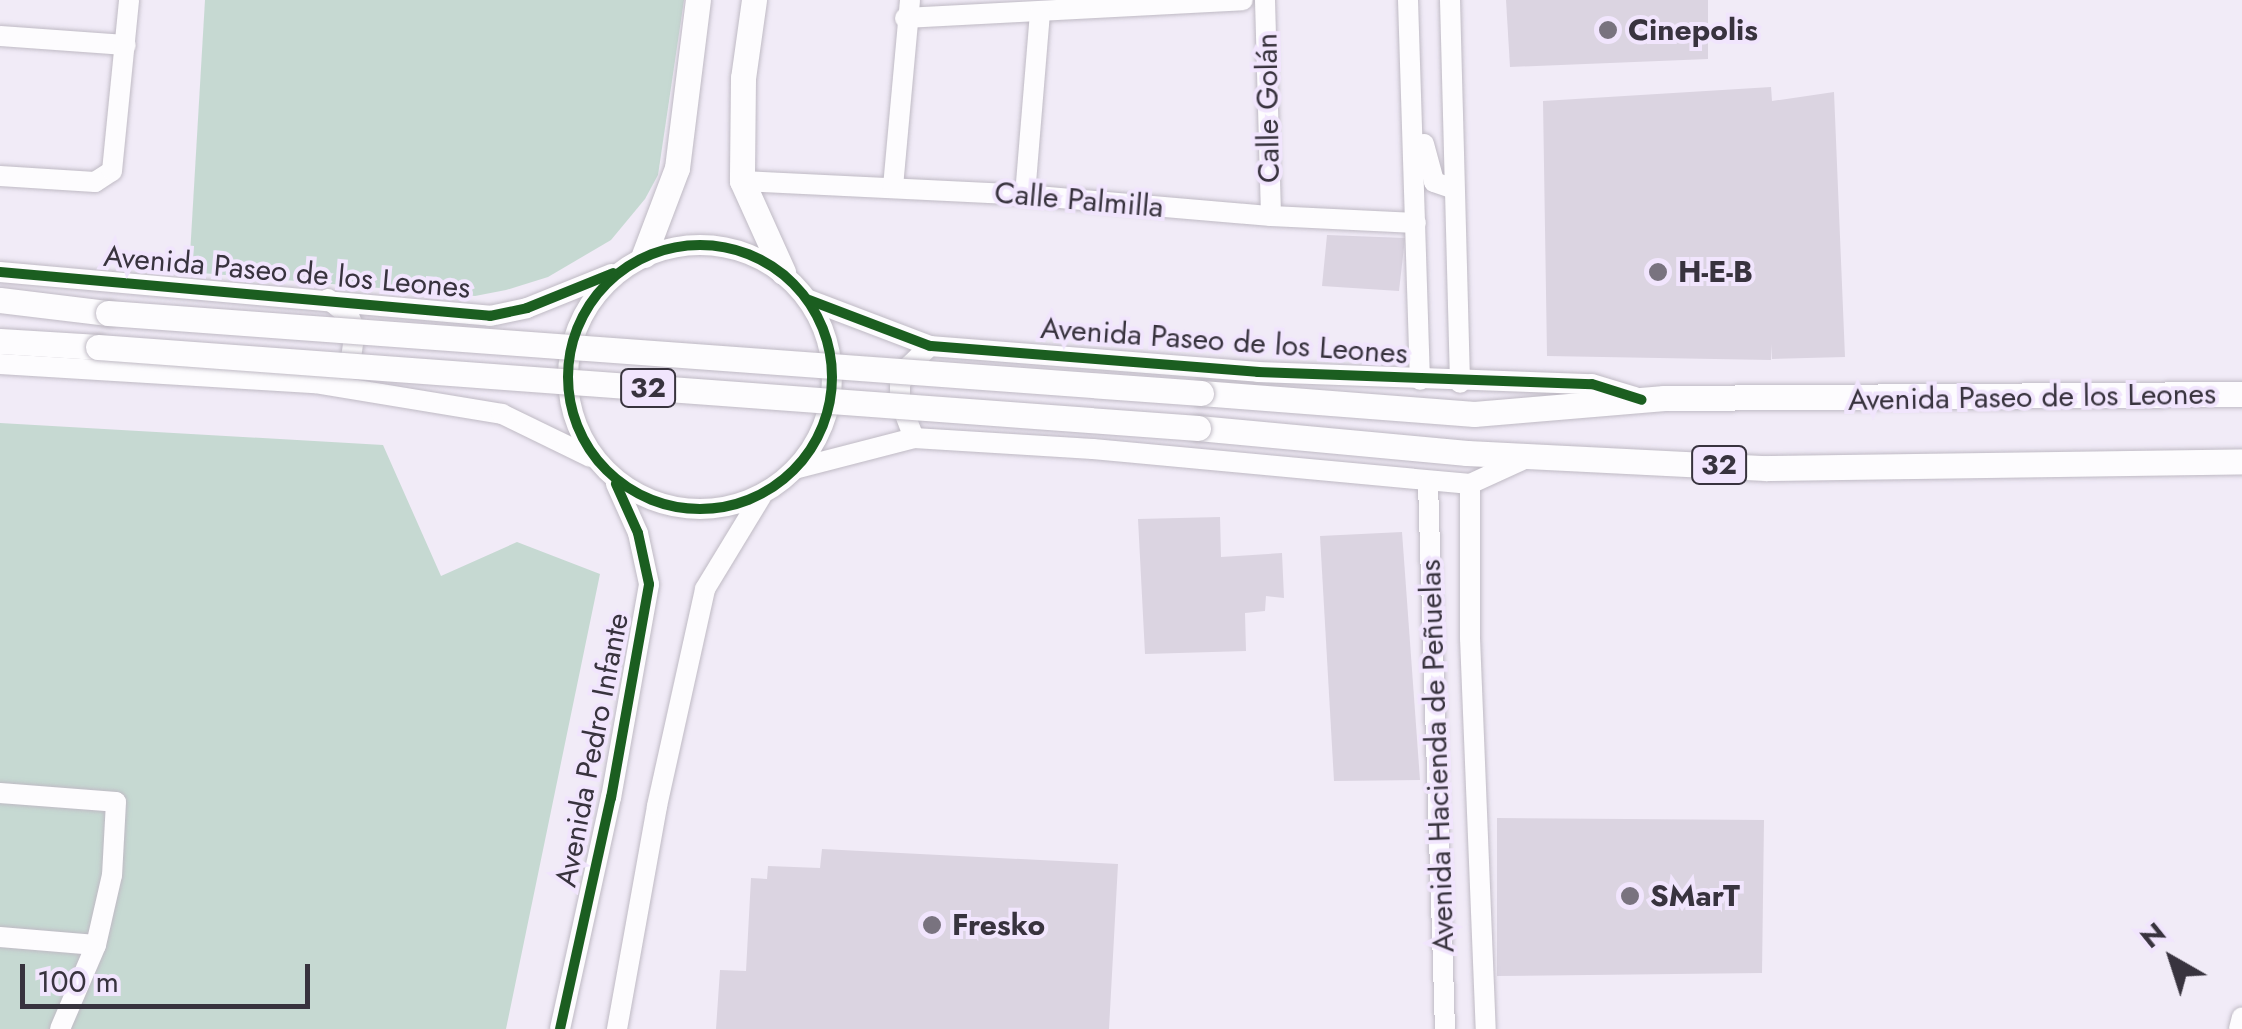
<!DOCTYPE html>
<meta charset="utf-8">
<style>
body{margin:0}
#map{position:relative;width:2242px;height:1029px;overflow:hidden;background:#f1ebf7;font-family:Jost,sans-serif}
div>[style]{position:absolute}
.green>*{inset:0;background:#c6d9d2}
.building>*{inset:0;background:#dbd4e1}
.roads{filter:drop-shadow(0 0 2px #bfbac4) drop-shadow(0 0 2px #bfbac4)}
.minor>*{height:20px;margin:-10px;padding:0 10px;transform-origin:10px;border-radius:10px;background:#fdfcfe}
.minor>.ring{margin:-10px;padding:0;box-sizing:content-box;background:none;border:20px solid #fdfcfe;border-radius:50%}
.major>*{height:25px;margin:-12.5px;padding:0 12.5px;transform-origin:12.5px;border-radius:12.5px;background:#fdfcfe}
.bridges{filter:drop-shadow(0 0 2px #bfbac4) drop-shadow(0 0 2px #bfbac4)}
.major-bridge>*{height:25px;margin:-12.5px;padding:0 12.5px;transform-origin:12.5px;border-radius:12.5px;background:#fdfcfe}
.cycleway>*{height:10px;margin:-5px;padding:0 5px;transform-origin:5px;border-radius:5px;background:#1b5e20}
.cycleway>.ring{margin:-5px;padding:0;box-sizing:content-box;background:none;border:10px solid #1b5e20;border-radius:50%}
.dots>*{width:28px;height:28px;translate:-50% -50%;box-sizing:border-box;border:5px solid #f1e5fd;border-radius:50%}
span{translate:-50% -50%;white-space:nowrap;text-align:center;line-height:1.15;-webkit-text-stroke:8px #f1e5fd;paint-order:stroke}
.shield-label span{padding:2px 8px;background:#f1e5fd;border:2px solid;border-radius:8px;-webkit-text-stroke-width:0}
.shield-label{font-size:28px;color:#38333e;font-weight:700}
.poi-label{font-size:30px;color:#38333e;font-weight:700}
.left{translate:0 -50%;text-align:left}
.street-label{font-size:30px;color:#38333e}
.north{position:absolute;left:2122px;top:909px;width:100px;height:100px;-webkit-text-stroke:8px #f1e5fd;paint-order:stroke;rotate:321deg;font-size:28px;font-weight:700;line-height:40px;text-align:center;color:#38333e}
.north::after{content:'';display:block;margin:auto;width:35px;height:45px;background:#38333e;clip-path:polygon(50% 0,100% 100%,50% 72%,0 100%)}
.scale{position:absolute;left:20px;top:964px;width:290px;height:45px;box-sizing:border-box;border:5px solid #38333e;border-top:0;padding-left:12px;font-size:30px;line-height:35px;white-space:nowrap;color:#38333e;-webkit-text-stroke:8px #f1e5fd;paint-order:stroke}
</style>
<div id="map">
<div class="green">
<div style="clip-path:polygon(205px 0,684px 0,658px 175px,645px 199px,611px 240px,548px 277px,506px 290px,475px 296px,189px 272px)"></div>
<div style="clip-path:polygon(0 423px,383px 445px,441px 576px,517px 542px,600px 574px,506px 1029px,0 1029px)"></div>
</div>
<div class="building">
<div style="clip-path:polygon(1506px 0,1708px 0,1708px 59px,1510px 67px)"></div>
<div style="clip-path:polygon(1771px 87px,1772px 101px,1834px 92px,1845px 357px,1772px 359px,1772px 344px,1771px 360px,1547px 356px,1543px 101px)"></div>
<div style="clip-path:polygon(1327px 235px,1405px 238px,1399px 291px,1322px 286px)"></div>
<div style="clip-path:polygon(1220px 517px,1221px 557px,1282px 553px,1284px 598px,1266px 596px,1265px 611px,1245px 613px,1246px 651px,1145px 654px,1138px 519px)"></div>
<div style="clip-path:polygon(1402px 532px,1420px 780px,1334px 781px,1320px 536px)"></div>
<div style="clip-path:polygon(1497px 818px,1764px 820px,1762px 973px,1497px 976px)"></div>
<div style="clip-path:polygon(822px 849px,1118px 864px,1109px 1029px,716px 1029px,720px 970px,746px 971px,751px 878px,767px 879px,768px 866px,820px 868px)"></div>
</div>
<div class="roads">
<div class="minor">
<div style="left:1265px;top:0;width:216px;rotate:88.4deg"></div>
<div style="left:1408px;top:0;width:380px;rotate:88.2deg"></div>
<div style="left:1450px;top:0;width:383px;rotate:88.5deg"></div>
<div style="left:905px;top:18px;width:338px;rotate:-3deg"></div>
<div style="left:0;top:36px;width:126px;rotate:4.1deg"></div>
<div style="left:1424px;top:144px;width:39px;rotate:75deg"></div>
<div style="left:1434px;top:182px;width:21px;rotate:19deg"></div>
<div style="left:0;top:176px;width:95px;rotate:3.6deg"></div>
<div style="left:95px;top:182px;width:20px;rotate:-33deg"></div>
<div style="left:112px;top:171px;width:172px;rotate:-84.3deg"></div>
<div style="left:742px;top:181px;width:283px;rotate:2.8deg"></div>
<div style="left:1025px;top:195px;width:247px;rotate:4.9deg"></div>
<div style="left:1271px;top:216px;width:145px;rotate:2.8deg"></div>
<div style="left:893px;top:187px;width:188px;rotate:-84.8deg"></div>
<div style="left:1025px;top:195px;width:183px;rotate:-85.3deg"></div>
<div class="ring" style="left:568px;top:245px;width:244px;height:244px"></div>
<div style="left:0;top:272px;width:492px;rotate:5.1deg"></div>
<div style="left:490px;top:316px;width:38px;rotate:-12deg"></div>
<div style="left:527px;top:308px;width:91px;rotate:-22deg"></div>
<div style="left:328px;top:299px;width:27px;rotate:39deg"></div>
<div style="left:349px;top:316px;width:15px;rotate:67deg"></div>
<div style="left:355px;top:330px;width:29px;rotate:98deg"></div>
<div style="left:351px;top:359px;width:18px;rotate:128deg"></div>
<div style="left:809px;top:300px;width:129px;rotate:20.8deg"></div>
<div style="left:930px;top:346px;width:329px;rotate:4.5deg"></div>
<div style="left:1258px;top:372px;width:334px;rotate:2.1deg"></div>
<div style="left:1592px;top:384px;width:45px;rotate:16.8deg"></div>
<div style="left:0;top:364px;width:316px;rotate:3.5deg"></div>
<div style="left:315px;top:383px;width:190px;rotate:9.4deg"></div>
<div style="left:502px;top:414px;width:98px;rotate:26deg"></div>
<div style="left:914px;top:438px;width:39px;rotate:-111deg"></div>
<div style="left:900px;top:402px;width:17px;rotate:-90deg"></div>
<div style="left:900px;top:385px;width:17px;rotate:-69deg"></div>
<div style="left:906px;top:369px;width:33px;rotate:-44deg"></div>
<div style="left:798px;top:468px;width:120px;rotate:-14.5deg"></div>
<div style="left:914px;top:438px;width:179px;rotate:3.5deg"></div>
<div style="left:1093px;top:449px;width:379px;rotate:5.3deg"></div>
<div style="left:1470px;top:484px;width:65px;rotate:-24.6deg"></div>
<div style="left:1428px;top:483px;width:546px;rotate:88.22deg"></div>
<div style="left:1470px;top:484px;width:154px;rotate:90deg"></div>
<div style="left:1470px;top:638px;width:391px;rotate:87.7deg"></div>
<div style="left:0;top:793px;width:116px;rotate:4.4deg"></div>
<div style="left:116px;top:802px;width:73px;rotate:93.1deg"></div>
<div style="left:112px;top:875px;width:72px;rotate:102.9deg"></div>
<div style="left:96px;top:945px;width:91px;rotate:113.2deg"></div>
<div style="left:0;top:937px;width:96px;rotate:4.8deg"></div>
<div style="left:560px;top:1029px;width:237px;rotate:-77.6deg"></div>
<div style="left:611px;top:798px;width:217px;rotate:-79.9deg"></div>
<div style="left:649px;top:584px;width:52px;rotate:-102.2deg"></div>
<div style="left:638px;top:533px;width:54px;rotate:-114.2deg"></div>
<div style="left:617px;top:1029px;width:227px;rotate:-79.8deg"></div>
<div style="left:657px;top:806px;width:222px;rotate:-77.5deg"></div>
<div style="left:705px;top:589px;width:108px;rotate:-58.7deg"></div>
<div style="left:2239px;top:1029px;width:12px;rotate:-76deg"></div>
</div>
<div class="major">
<div style="left:754px;top:0;width:79px;rotate:98deg"></div>
<div style="left:743px;top:78px;width:103px;rotate:90.6deg"></div>
<div style="left:742px;top:181px;width:100px;rotate:65.7deg"></div>
<div style="left:644px;top:255px;width:93px;rotate:-69.2deg"></div>
<div style="left:677px;top:168px;width:169px;rotate:-82.9deg"></div>
<div style="left:0;top:300px;width:109px;rotate:6.9deg"></div>
<div style="left:0;top:341px;width:98px;rotate:3.5deg"></div>
<div style="left:1201px;top:393px;width:274px;rotate:4.4deg"></div>
<div style="left:1474px;top:414px;width:191px;rotate:-4.8deg"></div>
<div style="left:1664px;top:398px;width:578px;rotate:-0.4deg"></div>
<div style="left:1198px;top:428px;width:270px;rotate:5.3deg"></div>
<div style="left:1467px;top:453px;width:299px;rotate:2.9deg"></div>
<div style="left:1766px;top:468px;width:476px;rotate:-0.8deg"></div>
</div>
</div>
<div class="bridges">
<div class="major-bridge">
<div style="left:108px;top:313px;width:1096px;rotate:4.19deg"></div>
<div style="left:98px;top:347px;width:1103px;rotate:4.21deg"></div>
</div>
</div>
<div class="cycleway">
<div class="ring" style="left:568px;top:245px;width:254px;height:254px"></div>
<div style="left:0;top:272px;width:492px;rotate:5.1deg"></div>
<div style="left:490px;top:316px;width:38px;rotate:-12deg"></div>
<div style="left:527px;top:308px;width:93px;rotate:-22.1deg"></div>
<div style="left:809px;top:300px;width:129px;rotate:20.8deg"></div>
<div style="left:930px;top:346px;width:329px;rotate:4.5deg"></div>
<div style="left:1258px;top:372px;width:334px;rotate:2.1deg"></div>
<div style="left:1592px;top:384px;width:52px;rotate:17.7deg"></div>
<div style="left:560px;top:1029px;width:237px;rotate:-77.6deg"></div>
<div style="left:611px;top:798px;width:217px;rotate:-79.9deg"></div>
<div style="left:649px;top:584px;width:52px;rotate:-102.2deg"></div>
<div style="left:638px;top:533px;width:54px;rotate:-114.2deg"></div>
</div>
<div class="dots">
<div style="left:1608px;top:30px;background:#79737f"></div>
<div style="left:1658px;top:272px;background:#79737f"></div>
<div style="left:1630px;top:896px;background:#79737f"></div>
<div style="left:932px;top:925px;background:#79737f"></div>
</div>
<div class="shield-label">
<span style="left:648px;top:388px">32</span>
<span style="left:1719px;top:465px">32</span>
</div>
<div class="poi-label">
<span class="left" style="left:1628px;top:30px">Cinepolis</span>
<span class="left" style="left:1678px;top:272px">H-E-B</span>
<span class="left" style="left:1650px;top:896px">SMarT</span>
<span class="left" style="left:952px;top:925px">Fresko</span>
</div>
<div class="street-label">
<span style="left:1268px;top:108px;rotate:-91deg">Calle Golán</span>
<span style="left:1079px;top:200px;rotate:5deg">Calle Palmilla</span>
<span style="left:287px;top:272px;rotate:5deg">Avenida Paseo de los Leones</span>
<span style="left:1224px;top:341px;rotate:4deg">Avenida Paseo de los Leones</span>
<span style="left:2032px;top:397px;rotate:-1deg">Avenida Paseo de los Leones</span>
<span style="left:592px;top:750px;rotate:-79deg">Avenida Pedro Infante</span>
<span style="left:1437px;top:756px;rotate:-92deg">Avenida Hacienda de Peñuelas</span>
</div>
<div class="north">N</div>
<div class="scale">100 m</div>
</div>
